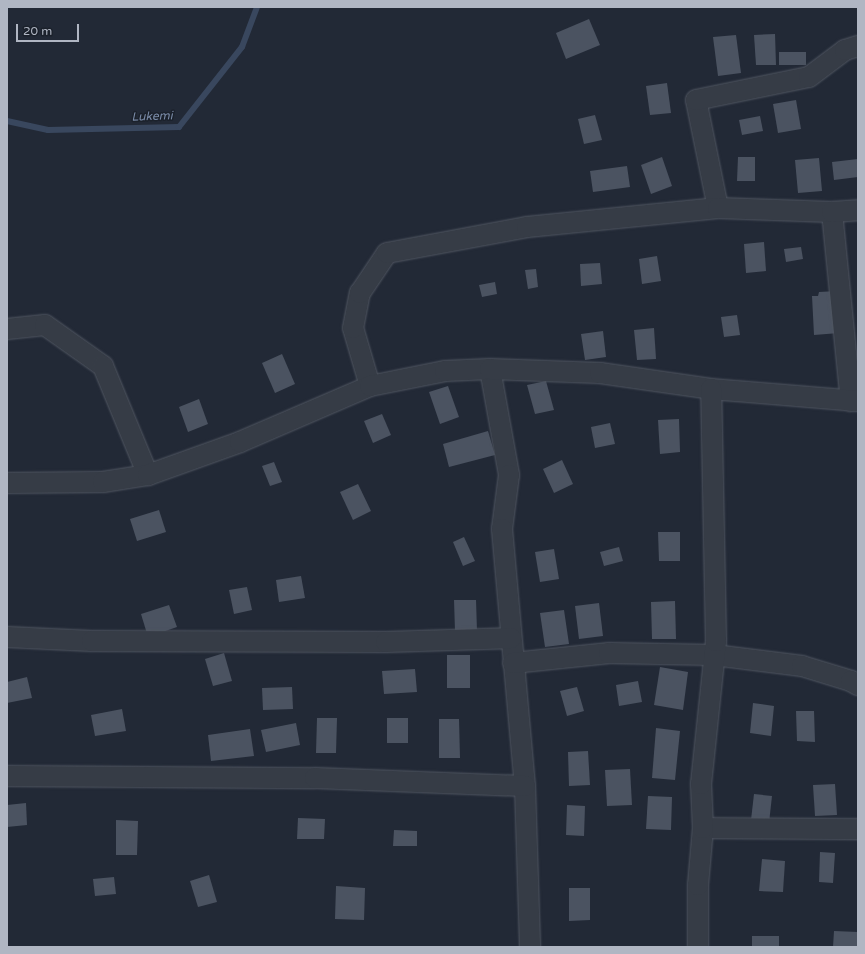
<!DOCTYPE html>
<style>
body{margin:0}
#map{position:relative;width:865px;height:954px;overflow:hidden;background:#222936;font-family:"Varela Round",sans-serif}
div>[style]{position:absolute}
.stream>*{height:6px;margin:-3px;padding:0 3px;transform-origin:3px;border-radius:3px;background:#39475e}
.building>*{inset:0;background:#4b5361}
.roads{filter:drop-shadow(0 0 1px #505661) drop-shadow(0 0 1px #505661)}
.minor>*{height:20px;margin:-10px;padding:0 10px;transform-origin:10px;border-radius:10px;background:#363c46}
span{translate:-50% -50%;white-space:nowrap;text-align:center;line-height:1.15;-webkit-text-stroke:3px #1b212b;paint-order:stroke}
.water-label{font-size:12px;color:#7b8ca9;font-style:italic}
.frame{position:absolute;inset:0;border:8px solid #b0b6c3;pointer-events:none}
.scale{position:absolute;left:16px;top:24px;width:63px;height:18px;box-sizing:border-box;border:2px solid #b0b6c3;border-top:0;padding-left:5px;font-size:12px;line-height:14px;white-space:nowrap;color:#b0b6c3;-webkit-text-stroke:3px #1b212b;paint-order:stroke}
</style>
<div id="map">
<div class="stream">
<div style="left:7px;top:121px;width:42px;rotate:12.4deg"></div>
<div style="left:48px;top:130px;width:131px;rotate:-1.3deg"></div>
<div style="left:179px;top:127px;width:102px;rotate:-51.8deg"></div>
<div style="left:242px;top:47px;width:43px;rotate:-69.4deg"></div>
</div>
<div class="building">
<div style="clip-path:polygon(589px 19px,600px 45px,566px 59px,556px 33px)"></div>
<div style="clip-path:polygon(775px 34px,776px 65px,756px 65px,754px 35px)"></div>
<div style="clip-path:polygon(736px 35px,741px 73px,718px 76px,713px 37px)"></div>
<div style="clip-path:polygon(779px 52px,806px 52px,806px 65px,779px 65px)"></div>
<div style="clip-path:polygon(667px 83px,671px 113px,650px 115px,646px 86px)"></div>
<div style="clip-path:polygon(796px 100px,801px 129px,778px 133px,773px 104px)"></div>
<div style="clip-path:polygon(595px 115px,602px 140px,584px 144px,578px 119px)"></div>
<div style="clip-path:polygon(760px 116px,763px 131px,742px 135px,739px 120px)"></div>
<div style="clip-path:polygon(662px 157px,672px 186px,651px 194px,641px 165px)"></div>
<div style="clip-path:polygon(738px 157px,755px 157px,755px 181px,737px 181px)"></div>
<div style="clip-path:polygon(819px 158px,822px 191px,798px 193px,795px 160px)"></div>
<div style="clip-path:polygon(858px 159px,858px 177px,834px 180px,832px 162px)"></div>
<div style="clip-path:polygon(627px 166px,630px 187px,593px 192px,590px 171px)"></div>
<div style="clip-path:polygon(764px 242px,766px 271px,746px 273px,744px 244px)"></div>
<div style="clip-path:polygon(801px 247px,803px 259px,786px 262px,784px 249px)"></div>
<div style="clip-path:polygon(657px 256px,661px 281px,642px 284px,639px 259px)"></div>
<div style="clip-path:polygon(600px 263px,602px 284px,581px 286px,580px 264px)"></div>
<div style="clip-path:polygon(536px 269px,538px 287px,528px 289px,525px 270px)"></div>
<div style="clip-path:polygon(495px 282px,497px 294px,482px 297px,479px 285px)"></div>
<div style="clip-path:polygon(837px 291px,839px 333px,814px 335px,812px 296px,818px 296px,819px 292px)"></div>
<div style="clip-path:polygon(737px 315px,740px 335px,724px 337px,721px 317px)"></div>
<div style="clip-path:polygon(654px 328px,656px 359px,637px 360px,634px 330px)"></div>
<div style="clip-path:polygon(603px 331px,606px 357px,585px 360px,581px 334px)"></div>
<div style="clip-path:polygon(282px 354px,295px 384px,275px 393px,262px 363px)"></div>
<div style="clip-path:polygon(546px 381px,554px 410px,535px 414px,527px 385px)"></div>
<div style="clip-path:polygon(448px 386px,459px 417px,440px 424px,429px 392px)"></div>
<div style="clip-path:polygon(199px 399px,208px 424px,188px 432px,179px 407px)"></div>
<div style="clip-path:polygon(382px 414px,391px 435px,373px 443px,364px 421px)"></div>
<div style="clip-path:polygon(679px 419px,680px 452px,660px 454px,658px 420px)"></div>
<div style="clip-path:polygon(610px 423px,615px 444px,595px 448px,591px 427px)"></div>
<div style="clip-path:polygon(488px 431px,495px 455px,449px 467px,443px 444px)"></div>
<div style="clip-path:polygon(562px 460px,573px 484px,554px 493px,543px 469px)"></div>
<div style="clip-path:polygon(274px 462px,282px 482px,270px 486px,262px 466px)"></div>
<div style="clip-path:polygon(358px 484px,371px 511px,353px 520px,340px 492px)"></div>
<div style="clip-path:polygon(159px 510px,166px 532px,137px 541px,130px 519px)"></div>
<div style="clip-path:polygon(658px 532px,680px 532px,680px 561px,659px 561px)"></div>
<div style="clip-path:polygon(464px 537px,475px 561px,463px 566px,453px 542px)"></div>
<div style="clip-path:polygon(619px 547px,623px 561px,604px 566px,600px 552px)"></div>
<div style="clip-path:polygon(554px 549px,559px 579px,540px 582px,535px 552px)"></div>
<div style="clip-path:polygon(301px 576px,305px 598px,279px 602px,276px 580px)"></div>
<div style="clip-path:polygon(247px 587px,252px 610px,234px 614px,229px 590px)"></div>
<div style="clip-path:polygon(454px 600px,476px 600px,477px 631px,455px 631px)"></div>
<div style="clip-path:polygon(675px 601px,676px 639px,652px 639px,651px 602px)"></div>
<div style="clip-path:polygon(599px 603px,603px 636px,579px 639px,575px 606px)"></div>
<div style="clip-path:polygon(169px 605px,177px 627px,148px 637px,141px 614px)"></div>
<div style="clip-path:polygon(564px 610px,569px 644px,545px 647px,540px 613px)"></div>
<div style="clip-path:polygon(224px 653px,232px 681px,213px 686px,205px 659px)"></div>
<div style="clip-path:polygon(447px 655px,470px 655px,470px 688px,447px 688px)"></div>
<div style="clip-path:polygon(660px 667px,688px 672px,683px 710px,654px 705px)"></div>
<div style="clip-path:polygon(415px 669px,417px 692px,384px 694px,382px 671px)"></div>
<div style="clip-path:polygon(27px 677px,32px 698px,7px 703px,7px 682px)"></div>
<div style="clip-path:polygon(638px 681px,642px 702px,619px 706px,616px 685px)"></div>
<div style="clip-path:polygon(292px 687px,293px 709px,263px 710px,262px 688px)"></div>
<div style="clip-path:polygon(577px 687px,584px 711px,567px 716px,560px 691px)"></div>
<div style="clip-path:polygon(753px 703px,774px 706px,771px 736px,750px 733px)"></div>
<div style="clip-path:polygon(122px 709px,126px 731px,95px 736px,91px 715px)"></div>
<div style="clip-path:polygon(796px 711px,814px 711px,815px 742px,797px 741px)"></div>
<div style="clip-path:polygon(317px 718px,337px 718px,336px 753px,316px 753px)"></div>
<div style="clip-path:polygon(387px 718px,408px 718px,408px 743px,387px 743px)"></div>
<div style="clip-path:polygon(439px 719px,459px 719px,460px 758px,439px 758px)"></div>
<div style="clip-path:polygon(296px 723px,300px 745px,266px 752px,261px 730px)"></div>
<div style="clip-path:polygon(656px 728px,680px 731px,675px 780px,652px 778px)"></div>
<div style="clip-path:polygon(250px 729px,254px 756px,211px 761px,208px 735px)"></div>
<div style="clip-path:polygon(588px 751px,590px 785px,569px 786px,568px 752px)"></div>
<div style="clip-path:polygon(630px 769px,632px 805px,607px 806px,605px 770px)"></div>
<div style="clip-path:polygon(835px 784px,837px 815px,815px 816px,813px 785px)"></div>
<div style="clip-path:polygon(754px 794px,772px 796px,769px 823px,751px 820px)"></div>
<div style="clip-path:polygon(648px 796px,672px 797px,671px 830px,646px 829px)"></div>
<div style="clip-path:polygon(26px 803px,27px 825px,7px 827px,7px 805px)"></div>
<div style="clip-path:polygon(567px 805px,585px 806px,584px 836px,566px 835px)"></div>
<div style="clip-path:polygon(298px 818px,325px 819px,324px 839px,297px 839px)"></div>
<div style="clip-path:polygon(116px 820px,138px 821px,137px 855px,116px 855px)"></div>
<div style="clip-path:polygon(394px 830px,417px 831px,417px 846px,393px 846px)"></div>
<div style="clip-path:polygon(820px 852px,835px 853px,833px 883px,819px 882px)"></div>
<div style="clip-path:polygon(762px 859px,785px 861px,783px 892px,759px 891px)"></div>
<div style="clip-path:polygon(209px 875px,217px 902px,198px 907px,190px 881px)"></div>
<div style="clip-path:polygon(114px 877px,116px 894px,95px 896px,93px 879px)"></div>
<div style="clip-path:polygon(336px 886px,365px 888px,364px 920px,335px 919px)"></div>
<div style="clip-path:polygon(569px 888px,590px 888px,590px 920px,569px 921px)"></div>
<div style="clip-path:polygon(834px 931px,858px 932px,858px 947px,833px 947px)"></div>
<div style="clip-path:polygon(752px 936px,779px 936px,779px 947px,752px 947px)"></div>
</div>
<div class="roads">
<div class="minor">
<div style="left:718px;top:208px;width:110px;rotate:-101.5deg"></div>
<div style="left:696px;top:100px;width:115px;rotate:-11.5deg"></div>
<div style="left:809px;top:77px;width:45px;rotate:-36.9deg"></div>
<div style="left:845px;top:50px;width:14px;rotate:-17deg"></div>
<div style="left:832px;top:212px;width:190px;rotate:84.3deg"></div>
<div style="left:7px;top:329px;width:38px;rotate:-6deg"></div>
<div style="left:45px;top:325px;width:71px;rotate:35.3deg"></div>
<div style="left:103px;top:366px;width:118px;rotate:67.6deg"></div>
<div style="left:490px;top:369px;width:108px;rotate:79.8deg"></div>
<div style="left:509px;top:475px;width:54px;rotate:97.4deg"></div>
<div style="left:502px;top:529px;width:258px;rotate:84.9deg"></div>
<div style="left:525px;top:786px;width:161px;rotate:88.2deg"></div>
<div style="left:370px;top:386px;width:60px;rotate:-106.3deg"></div>
<div style="left:353px;top:328px;width:36px;rotate:-79deg"></div>
<div style="left:360px;top:293px;width:48px;rotate:-56deg"></div>
<div style="left:387px;top:253px;width:142px;rotate:-10.5deg"></div>
<div style="left:527px;top:227px;width:192px;rotate:-5.7deg"></div>
<div style="left:718px;top:208px;width:114px;rotate:2deg"></div>
<div style="left:832px;top:212px;width:26px;rotate:-4deg"></div>
<div style="left:7px;top:483px;width:96px;rotate:-0.6deg"></div>
<div style="left:103px;top:482px;width:46px;rotate:-8.8deg"></div>
<div style="left:148px;top:475px;width:98px;rotate:-19.7deg"></div>
<div style="left:240px;top:442px;width:142px;rotate:-23.3deg"></div>
<div style="left:370px;top:386px;width:76px;rotate:-11.3deg"></div>
<div style="left:445px;top:371px;width:45px;rotate:-2.5deg"></div>
<div style="left:490px;top:369px;width:110px;rotate:2.1deg"></div>
<div style="left:600px;top:373px;width:112px;rotate:8.2deg"></div>
<div style="left:711px;top:389px;width:147px;rotate:4.7deg"></div>
<div style="left:7px;top:637px;width:85px;rotate:2.7deg"></div>
<div style="left:92px;top:641px;width:294px;rotate:0.2deg"></div>
<div style="left:386px;top:642px;width:125px;rotate:-1.8deg"></div>
<div style="left:513px;top:663px;width:97px;rotate:-5.9deg"></div>
<div style="left:609px;top:653px;width:105px;rotate:1.1deg"></div>
<div style="left:714px;top:655px;width:89px;rotate:7.1deg"></div>
<div style="left:802px;top:666px;width:51px;rotate:17deg"></div>
<div style="left:851px;top:681px;width:8px;rotate:30deg"></div>
<div style="left:7px;top:776px;width:308px;rotate:0.4deg"></div>
<div style="left:315px;top:778px;width:210px;rotate:2.2deg"></div>
<div style="left:703px;top:828px;width:155px;rotate:0.4deg"></div>
<div style="left:698px;top:947px;width:62px;rotate:-90deg"></div>
<div style="left:698px;top:885px;width:57px;rotate:-85deg"></div>
<div style="left:703px;top:828px;width:44px;rotate:-92.6deg"></div>
<div style="left:701px;top:784px;width:144px;rotate:-84deg"></div>
<div style="left:716px;top:641px;width:252px;rotate:-91.1deg"></div>
</div>
</div>
<div class="water-label">
<span style="left:152px;top:117px;rotate:-2deg">Lukemi</span>
</div>
<div class="frame"></div>
<div class="scale">20 m</div>
</div>
